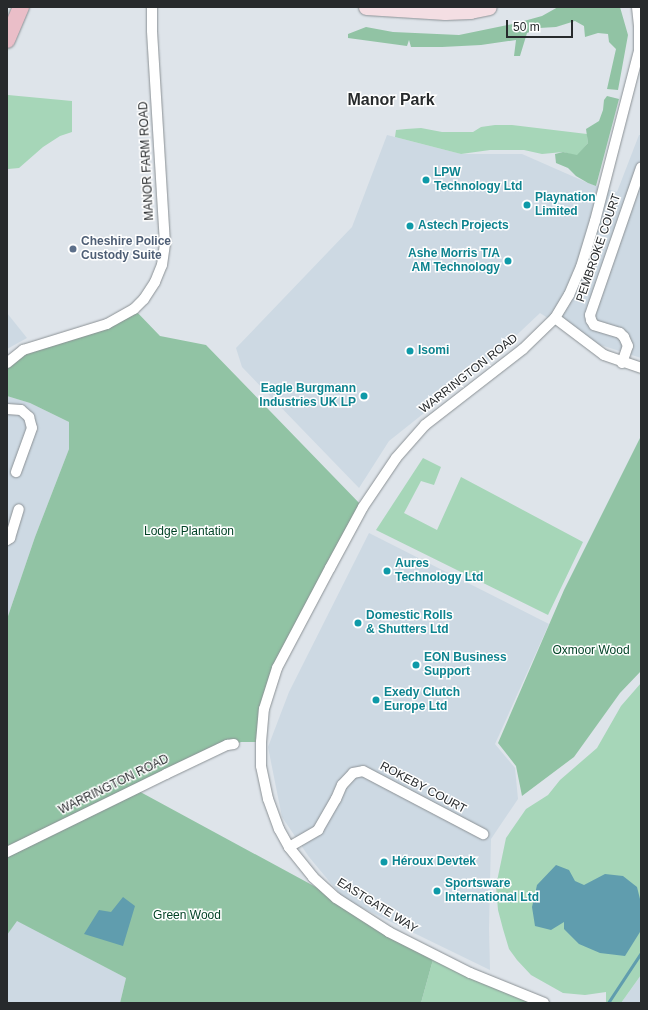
<!DOCTYPE html>
<meta charset="utf-8">
<style>
body{margin:0}
#map{position:relative;width:648px;height:1010px;overflow:hidden;background:#dee4ea;font-family:Helvetica,sans-serif}
div>[style]{position:absolute}
.built>*{inset:0;background:#cdd9e3}
.green>*{inset:0;background:#a6d6b8}
.forest>*{inset:0;background:#91c3a4}
.water>*{inset:0;background:#609dae}
.stream>*{height:2.5px;margin:-1.25px;padding:0 1.25px;transform-origin:1.25px;border-radius:1.25px;background:#609dae}
.roads{filter:drop-shadow(0 0 1px #8b9195) drop-shadow(0 0 1px #8b9195)}
.street>*{height:10px;margin:-5px;padding:0 5px;transform-origin:5px;border-radius:5px;background:#fff}
.secondary>*{height:15px;margin:-7.5px;padding:0 7.5px;transform-origin:7.5px;border-radius:7.5px;background:#f4dee3}
.primary>*{height:16px;margin:-8px;padding:0 8px;transform-origin:8px;border-radius:8px;background:#eabec8}
.dots>*{width:11px;height:11px;translate:-50% -50%;box-sizing:border-box;border:2px solid #fff;border-radius:50%}
span{translate:-50% -50%;white-space:nowrap;text-align:center;line-height:1.15;-webkit-text-stroke:3px #fff;paint-order:stroke}
.street-label{font-size:12px;color:#272a2c}
.culture-label{font-size:12px;color:#0d838f;font-weight:700}
.left{translate:0 -50%;text-align:left}
.right{translate:-100% -50%;text-align:right}
.service-label{font-size:12px;color:#4e5e75;font-weight:700}
.park-label{font-size:12px;color:#024326}
.district-label{font-size:16px;color:#272a2c;font-weight:700}
.frame{position:absolute;inset:0;border:8px solid #272a2c;pointer-events:none}
.scale{position:absolute;left:506px;top:20px;width:67px;height:18px;box-sizing:border-box;border:2px solid #272a2c;border-top:0;padding-left:5px;font-size:12px;line-height:14px;white-space:nowrap;color:#272a2c;-webkit-text-stroke:3px #fff;paint-order:stroke}
</style>
<div id="map">
<div class="built">
<div style="clip-path:polygon(387px 135px,461px 154px,522px 154px,588px 183px,617px 192px,639px 135px,641px 135px,641px 358px,579px 338px,540px 313px,487px 363px,389px 441px,359px 488px,242px 367px,236px 348px,352px 227px)"></div>
<div style="clip-path:polygon(7px 313px,27px 338px,7px 349px)"></div>
<div style="clip-path:polygon(7px 396px,30px 403px,69px 422px,69px 449px,35px 537px,7px 619px)"></div>
<div style="clip-path:polygon(369px 533px,549px 624px,495px 744px,515px 768px,518px 799px,491px 839px,489px 929px,490px 970px,344px 899px,309px 857px,282px 817px,268px 747px,289px 692px)"></div>
<div style="clip-path:polygon(17px 920px,126px 978px,120px 1003px,7px 1003px,7px 935px)"></div>
<div style="clip-path:polygon(641px 975px,641px 1003px,621px 1003px)"></div>
</div>
<div class="green">
<div style="clip-path:polygon(8px 95px,72px 101px,72px 132px,60px 136px,43px 147px,19px 168px,8px 169px,7px 96px)"></div>
<div style="clip-path:polygon(495px 125px,512px 125px,587px 134px,588px 143px,577px 156px,563px 152px,542px 154px,524px 150px,490px 150px,461px 154px,395px 137px,396px 130px,406px 129px,421px 128px,442px 132px,473px 132px,481px 127px)"></div>
<div style="clip-path:polygon(423px 458px,441px 467px,434px 485px,421px 481px,404px 513px,437px 530px,461px 477px,583px 542px,548px 615px,376px 530px)"></div>
<div style="clip-path:polygon(641px 683px,641px 975px,621px 1003px,606px 1003px,606px 992px,585px 995px,563px 993px,531px 975px,517px 960px,509px 949px,503px 929px,498px 910px,496px 886px,506px 838px,526px 809px,548px 795px,560px 780px,597px 748px,621px 706px)"></div>
<div style="clip-path:polygon(434px 956px,544px 1003px,421px 1003px)"></div>
</div>
<div class="forest">
<div style="clip-path:polygon(558px 7px,620px 7px,628px 35px,618px 90px,607px 89px,616px 49px,609px 42px,608px 34px,598px 33px,585px 37px,584px 26px,575px 21px,556px 27px,539px 28px,527px 33px,520px 56px,514px 56px,516px 40px,481px 45px,442px 47px,411px 47px,409px 40px,407px 46px,348px 38px,348px 34px,366px 27px,393px 32px,459px 35px,513px 24px,542px 16px)"></div>
<div style="clip-path:polygon(607px 96px,619px 99px,596px 186px,588px 183px,576px 176px,568px 168px,556px 163px,555px 154px,563px 152px,577px 155px,588px 143px,586px 129px,599px 121px,603px 110px,604px 100px)"></div>
<div style="clip-path:polygon(134px 309px,160px 336px,206px 345px,363px 507px,277px 668px,261px 742px,241px 742px,133px 788px,336px 898px,434px 956px,421px 1003px,120px 1003px,126px 978px,17px 921px,7px 935px,7px 619px,35px 537px,69px 449px,69px 422px,30px 403px,7px 396px,7px 363px,23px 350px)"></div>
<div style="clip-path:polygon(641px 436px,641px 671px,620px 693px,574px 757px,522px 796px,516px 766px,498px 743px,564px 590px)"></div>
</div>
<div class="water">
<div style="clip-path:polygon(556px 865px,569px 870px,575px 881px,584px 885px,605px 874px,623px 876px,637px 887px,641px 903px,640px 932px,625px 956px,600px 953px,579px 944px,564px 929px,564px 922px,551px 930px,535px 926px,532px 907px,537px 885px)"></div>
<div style="clip-path:polygon(123px 897px,135px 906px,123px 946px,84px 934px,99px 910px,111px 912px)"></div>
</div>
<div class="stream">
<div style="left:608px;top:1003px;width:60px;rotate:-56.6deg"></div>
</div>
<div class="roads">
<div class="street">
<div style="left:555px;top:318px;width:61px;rotate:37.1deg"></div>
<div style="left:604px;top:355px;width:39px;rotate:19deg"></div>
<div style="left:7px;top:363px;width:21px;rotate:-39deg"></div>
<div style="left:23px;top:350px;width:88px;rotate:-17.2deg"></div>
<div style="left:107px;top:324px;width:31px;rotate:-29deg"></div>
<div style="left:134px;top:309px;width:14px;rotate:-45deg"></div>
<div style="left:144px;top:299px;width:20px;rotate:-57deg"></div>
<div style="left:155px;top:282px;width:18px;rotate:-68deg"></div>
<div style="left:162px;top:265px;width:21px;rotate:-82deg"></div>
<div style="left:165px;top:244px;width:214px;rotate:-93.5deg"></div>
<div style="left:152px;top:30px;width:23px;rotate:-90deg"></div>
<div style="left:622px;top:363px;width:18px;rotate:-71deg"></div>
<div style="left:628px;top:346px;width:10px;rotate:-114deg"></div>
<div style="left:624px;top:337px;width:6px;rotate:-135deg"></div>
<div style="left:620px;top:333px;width:27px;rotate:-163deg"></div>
<div style="left:594px;top:325px;width:6px;rotate:-121deg"></div>
<div style="left:591px;top:320px;width:5px;rotate:-101deg"></div>
<div style="left:590px;top:315px;width:156px;rotate:-70.9deg"></div>
<div style="left:7px;top:409px;width:14px;rotate:4deg"></div>
<div style="left:21px;top:410px;width:11px;rotate:41deg"></div>
<div style="left:29px;top:417px;width:11px;rotate:75deg"></div>
<div style="left:32px;top:428px;width:47px;rotate:110deg"></div>
<div style="left:7px;top:540px;width:4px;rotate:-34deg"></div>
<div style="left:10px;top:538px;width:30px;rotate:-73deg"></div>
<div style="left:289px;top:847px;width:34px;rotate:-30deg"></div>
<div style="left:318px;top:830px;width:36px;rotate:-60deg"></div>
<div style="left:336px;top:799px;width:15px;rotate:-67deg"></div>
<div style="left:342px;top:785px;width:16px;rotate:-47deg"></div>
<div style="left:353px;top:773px;width:10px;rotate:-11deg"></div>
<div style="left:363px;top:771px;width:136px;rotate:27.7deg"></div>
<div style="left:7px;top:852px;width:177px;rotate:-26.1deg"></div>
<div style="left:166px;top:774px;width:68px;rotate:-25.4deg"></div>
<div style="left:227px;top:745px;width:7px;rotate:-8deg"></div>
<div style="left:544px;top:1003px;width:80px;rotate:-157.9deg"></div>
<div style="left:470px;top:973px;width:91px;rotate:-153.2deg"></div>
<div style="left:389px;top:932px;width:63px;rotate:-147.3deg"></div>
<div style="left:336px;top:898px;width:31px;rotate:-138deg"></div>
<div style="left:313px;top:877px;width:38px;rotate:-129deg"></div>
<div style="left:289px;top:847px;width:21px;rotate:-119deg"></div>
<div style="left:279px;top:829px;width:32px;rotate:-110deg"></div>
<div style="left:268px;top:799px;width:34px;rotate:-102deg"></div>
<div style="left:261px;top:766px;width:24px;rotate:-90deg"></div>
<div style="left:261px;top:742px;width:33px;rotate:-85deg"></div>
<div style="left:264px;top:709px;width:43px;rotate:-72.4deg"></div>
<div style="left:277px;top:668px;width:113px;rotate:-62.1deg"></div>
<div style="left:330px;top:568px;width:69px;rotate:-61.6deg"></div>
<div style="left:363px;top:507px;width:59px;rotate:-56deg"></div>
<div style="left:396px;top:458px;width:44px;rotate:-48.7deg"></div>
<div style="left:425px;top:425px;width:124px;rotate:-37.8deg"></div>
<div style="left:523px;top:349px;width:45px;rotate:-44.1deg"></div>
<div style="left:555px;top:318px;width:27px;rotate:-59deg"></div>
<div style="left:569px;top:295px;width:30px;rotate:-67deg"></div>
<div style="left:581px;top:267px;width:48px;rotate:-73.1deg"></div>
<div style="left:595px;top:221px;width:176px;rotate:-75.5deg"></div>
<div style="left:639px;top:51px;width:25px;rotate:-90deg"></div>
<div style="left:639px;top:26px;width:19px;rotate:-96deg"></div>
</div>
<div class="secondary">
<div style="left:366px;top:7px;width:79px;rotate:3.6deg"></div>
<div style="left:445px;top:12px;width:25px;rotate:-2deg"></div>
<div style="left:470px;top:11px;width:19px;rotate:-12deg"></div>
</div>
<div class="primary">
<div style="left:7px;top:40px;width:36px;rotate:-67deg"></div>
</div>
</div>
<div class="dots">
<div style="left:426px;top:180px;background:#0f9aa8"></div>
<div style="left:527px;top:205px;background:#0f9aa8"></div>
<div style="left:410px;top:226px;background:#0f9aa8"></div>
<div style="left:73px;top:249px;background:#5c6f8a"></div>
<div style="left:508px;top:261px;background:#0f9aa8"></div>
<div style="left:410px;top:351px;background:#0f9aa8"></div>
<div style="left:364px;top:396px;background:#0f9aa8"></div>
<div style="left:387px;top:571px;background:#0f9aa8"></div>
<div style="left:358px;top:623px;background:#0f9aa8"></div>
<div style="left:416px;top:665px;background:#0f9aa8"></div>
<div style="left:376px;top:700px;background:#0f9aa8"></div>
<div style="left:384px;top:862px;background:#0f9aa8"></div>
<div style="left:437px;top:891px;background:#0f9aa8"></div>
</div>
<div class="street-label">
<span style="left:147px;top:161px;rotate:-93deg">MANOR FARM ROAD</span>
<span style="left:599px;top:248px;rotate:-71deg">PEMBROKE COURT</span>
<span style="left:469px;top:374px;rotate:-38deg">WARRINGTON ROAD</span>
<span style="left:114px;top:785px;rotate:-26deg">WARRINGTON ROAD</span>
<span style="left:423px;top:788px;rotate:28deg">ROKEBY COURT</span>
<span style="left:377px;top:906px;rotate:32deg">EASTGATE WAY</span>
</div>
<div class="culture-label">
<span class="left" style="left:434px;top:180px">LPW<br>Technology Ltd</span>
<span class="left" style="left:535px;top:205px">Playnation<br>Limited</span>
<span class="left" style="left:418px;top:226px">Astech Projects</span>
<span class="right" style="left:500px;top:261px">Ashe Morris T/A<br>AM Technology</span>
<span class="left" style="left:418px;top:351px">Isomi</span>
<span class="right" style="left:356px;top:396px">Eagle Burgmann<br>Industries UK LP</span>
<span class="left" style="left:395px;top:571px">Aures<br>Technology Ltd</span>
<span class="left" style="left:366px;top:623px">Domestic Rolls<br>&amp; Shutters Ltd</span>
<span class="left" style="left:424px;top:665px">EON Business<br>Support</span>
<span class="left" style="left:384px;top:700px">Exedy Clutch<br>Europe Ltd</span>
<span class="left" style="left:392px;top:862px">Héroux Devtek</span>
<span class="left" style="left:445px;top:891px">Sportsware<br>International Ltd</span>
</div>
<div class="service-label">
<span class="left" style="left:81px;top:249px">Cheshire Police<br>Custody Suite</span>
</div>
<div class="park-label">
<span style="left:189px;top:532px">Lodge Plantation</span>
<span style="left:591px;top:651px">Oxmoor Wood</span>
<span style="left:187px;top:916px">Green Wood</span>
</div>
<div class="district-label">
<span style="left:391px;top:100px">Manor Park</span>
</div>
<div class="frame"></div>
<div class="scale">50 m</div>
</div>
